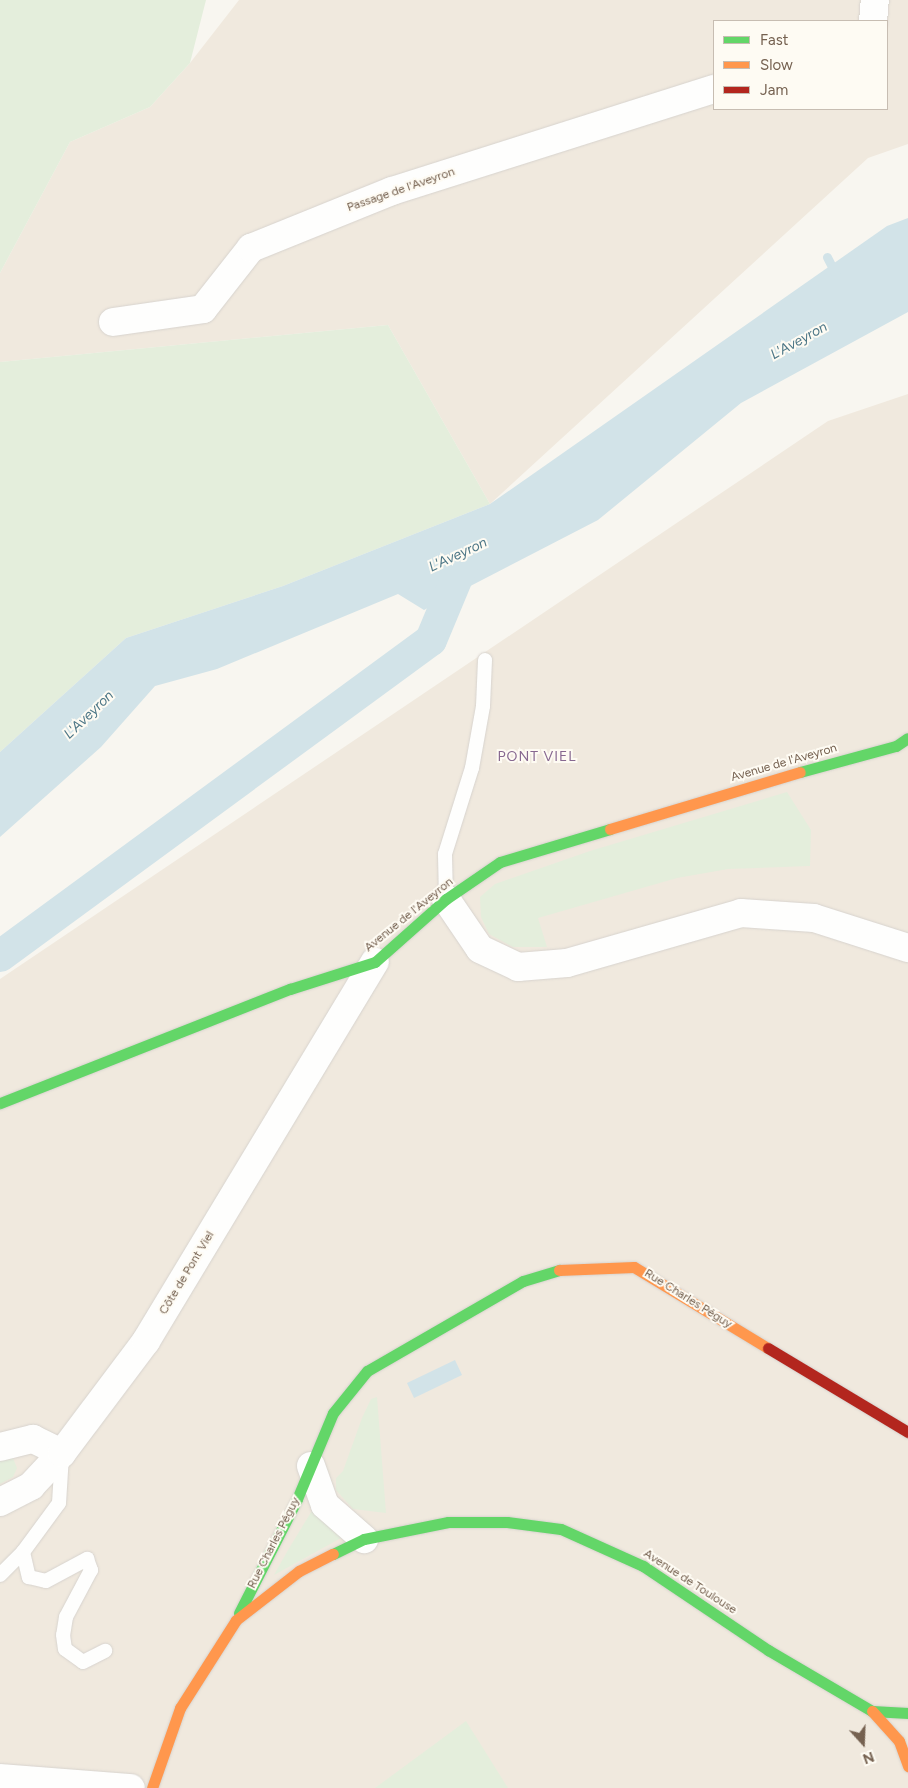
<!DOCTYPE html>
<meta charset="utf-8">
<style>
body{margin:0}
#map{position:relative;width:908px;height:1788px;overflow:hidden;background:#f8f6f0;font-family:Figtree,sans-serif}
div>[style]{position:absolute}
.residential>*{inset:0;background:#f0e9de}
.green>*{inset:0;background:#e4eedc}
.water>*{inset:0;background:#d2e3e8}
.stream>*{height:9px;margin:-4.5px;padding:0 4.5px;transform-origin:4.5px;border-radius:4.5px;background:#d2e3e8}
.canal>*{height:32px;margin:-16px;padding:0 16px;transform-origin:16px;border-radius:16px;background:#d2e3e8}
.roads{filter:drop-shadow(0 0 1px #d7d3ce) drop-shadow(0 0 1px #d7d3ce)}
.lane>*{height:14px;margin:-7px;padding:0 7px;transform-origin:7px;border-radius:7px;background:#fefefd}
.street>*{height:28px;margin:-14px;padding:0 14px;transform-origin:14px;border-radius:14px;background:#fefefd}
.fast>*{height:11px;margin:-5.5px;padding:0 5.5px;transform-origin:5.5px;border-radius:5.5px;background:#63d668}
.slow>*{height:11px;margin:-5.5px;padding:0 5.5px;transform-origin:5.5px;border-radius:5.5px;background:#ff974d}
.jam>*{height:11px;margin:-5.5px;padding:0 5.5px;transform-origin:5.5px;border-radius:5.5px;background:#b3261e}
span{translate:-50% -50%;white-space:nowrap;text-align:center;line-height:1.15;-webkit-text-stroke:4px #fefbf3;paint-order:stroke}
.street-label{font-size:12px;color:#756150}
.water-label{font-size:14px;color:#4c7686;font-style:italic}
.neighbourhood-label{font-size:14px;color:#876890;letter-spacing:1px}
.legend{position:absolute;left:713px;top:20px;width:175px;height:90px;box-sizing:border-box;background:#fefbf3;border:1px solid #c7bdb2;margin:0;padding:6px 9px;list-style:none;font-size:15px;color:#756150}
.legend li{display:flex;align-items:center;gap:10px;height:25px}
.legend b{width:25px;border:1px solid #c7bdb2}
.north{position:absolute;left:838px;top:1718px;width:50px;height:50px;-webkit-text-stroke:4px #fefbf3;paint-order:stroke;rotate:160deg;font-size:14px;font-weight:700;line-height:20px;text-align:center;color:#756150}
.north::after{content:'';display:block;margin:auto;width:18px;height:22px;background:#756150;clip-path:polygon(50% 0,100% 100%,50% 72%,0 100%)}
</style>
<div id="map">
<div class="residential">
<div style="clip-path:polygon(evenodd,239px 0,908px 0,908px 144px,868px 158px,490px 504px,388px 325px,0 362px,0 273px,70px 142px,150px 107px,190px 63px,239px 0,714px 21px,887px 21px,887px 109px,714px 109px,714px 21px)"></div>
<div style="clip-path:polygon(908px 394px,908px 1788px,0 1788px,0 979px,828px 421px)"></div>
</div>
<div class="green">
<div style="clip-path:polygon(0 0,206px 0,190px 63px,150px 107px,70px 142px,0 273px)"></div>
<div style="clip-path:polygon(388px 325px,490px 504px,283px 586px,126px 638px,0 752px,0 362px)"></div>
<div style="clip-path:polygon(787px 792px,811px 830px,810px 866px,728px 869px,677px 878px,538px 918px,547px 947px,513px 947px,489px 934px,481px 917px,480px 897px,495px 884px,590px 851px)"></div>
<div style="clip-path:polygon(377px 1397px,386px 1513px,353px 1509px,336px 1490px,336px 1478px,343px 1471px,362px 1418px,371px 1399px)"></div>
<div style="clip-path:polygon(0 1458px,13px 1458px,17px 1468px,13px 1477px,0 1484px)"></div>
<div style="clip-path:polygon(316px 1504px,341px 1538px,274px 1575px,288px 1550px)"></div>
<div style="clip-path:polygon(466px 1721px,508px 1788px,375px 1788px)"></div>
</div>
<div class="water">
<div style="clip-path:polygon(908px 218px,908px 312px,741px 403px,598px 520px,424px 610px,398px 594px,217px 669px,155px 686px,101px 747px,0 837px,0 752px,126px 638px,283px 586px,490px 504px,887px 226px)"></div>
<div style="clip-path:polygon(455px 1360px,462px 1375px,414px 1398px,407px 1383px)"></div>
</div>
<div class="stream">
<div style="left:827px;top:257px;width:20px;rotate:63deg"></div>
</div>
<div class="canal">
<div style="left:0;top:956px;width:534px;rotate:-36.25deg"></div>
<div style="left:431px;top:640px;width:91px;rotate:-67.4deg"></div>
</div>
<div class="roads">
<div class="lane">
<div style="left:446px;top:899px;width:45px;rotate:-91.3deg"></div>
<div style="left:445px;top:854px;width:90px;rotate:-72.6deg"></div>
<div style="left:472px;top:768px;width:63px;rotate:-79.9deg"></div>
<div style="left:483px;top:706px;width:46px;rotate:-87.5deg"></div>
<div style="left:23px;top:1552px;width:26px;rotate:77deg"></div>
<div style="left:29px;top:1577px;width:17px;rotate:13deg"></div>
<div style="left:46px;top:1581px;width:47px;rotate:-28.2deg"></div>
<div style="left:87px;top:1559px;width:12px;rotate:70deg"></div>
<div style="left:91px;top:1570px;width:53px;rotate:118deg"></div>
<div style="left:66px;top:1617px;width:18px;rotate:99deg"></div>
<div style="left:63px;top:1635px;width:14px;rotate:82deg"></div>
<div style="left:65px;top:1649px;width:22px;rotate:36deg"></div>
<div style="left:83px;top:1662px;width:25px;rotate:-27deg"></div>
<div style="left:0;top:1575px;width:33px;rotate:-45deg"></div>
<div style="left:23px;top:1552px;width:61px;rotate:-53.7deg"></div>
<div style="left:59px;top:1503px;width:48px;rotate:-86.4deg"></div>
</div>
<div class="street">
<div style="left:873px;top:21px;width:21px;rotate:-85deg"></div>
<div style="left:113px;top:322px;width:91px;rotate:-8.2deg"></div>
<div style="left:203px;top:309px;width:78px;rotate:-51.8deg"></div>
<div style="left:251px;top:248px;width:152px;rotate:-22deg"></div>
<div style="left:392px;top:191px;width:338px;rotate:-17.6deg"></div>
<div style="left:446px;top:899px;width:60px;rotate:55.8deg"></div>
<div style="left:480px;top:949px;width:42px;rotate:25.3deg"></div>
<div style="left:518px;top:967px;width:49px;rotate:-4.7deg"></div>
<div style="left:567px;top:963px;width:181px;rotate:-16deg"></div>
<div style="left:741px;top:913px;width:73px;rotate:3.9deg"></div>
<div style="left:814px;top:918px;width:99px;rotate:17.7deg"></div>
<div style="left:0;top:1447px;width:34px;rotate:-14deg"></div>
<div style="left:33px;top:1439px;width:32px;rotate:26deg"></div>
<div style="left:311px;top:1466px;width:41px;rotate:70.3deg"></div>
<div style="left:325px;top:1505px;width:52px;rotate:41.1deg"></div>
<div style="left:0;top:1502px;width:35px;rotate:-27deg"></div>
<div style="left:31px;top:1486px;width:45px;rotate:-46.8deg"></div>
<div style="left:62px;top:1453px;width:140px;rotate:-53.1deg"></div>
<div style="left:146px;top:1341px;width:443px;rotate:-58.9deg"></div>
<div style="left:0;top:1778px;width:131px;rotate:4.4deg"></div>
</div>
<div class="fast">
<div style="left:800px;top:772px;width:99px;rotate:-15.2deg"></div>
<div style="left:896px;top:746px;width:14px;rotate:-34deg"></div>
<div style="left:0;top:1103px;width:312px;rotate:-21.5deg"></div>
<div style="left:290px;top:989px;width:89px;rotate:-17.6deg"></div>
<div style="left:375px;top:962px;width:95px;rotate:-41.6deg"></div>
<div style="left:446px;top:899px;width:65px;rotate:-34.4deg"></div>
<div style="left:500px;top:862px;width:115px;rotate:-16.7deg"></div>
<div style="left:333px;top:1554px;width:34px;rotate:-26deg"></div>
<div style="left:364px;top:1539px;width:86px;rotate:-11.4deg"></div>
<div style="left:448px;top:1522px;width:59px"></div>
<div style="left:507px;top:1522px;width:54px;rotate:7.4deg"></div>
<div style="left:561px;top:1529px;width:90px;rotate:24.3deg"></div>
<div style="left:643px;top:1566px;width:151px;rotate:33.9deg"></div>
<div style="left:768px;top:1650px;width:121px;rotate:30.4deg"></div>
<div style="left:872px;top:1711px;width:36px;rotate:3deg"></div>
<div style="left:239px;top:1613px;width:128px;rotate:-63deg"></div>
<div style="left:297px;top:1499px;width:93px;rotate:-67.3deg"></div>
<div style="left:333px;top:1413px;width:54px;rotate:-51deg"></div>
<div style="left:367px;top:1371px;width:180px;rotate:-30deg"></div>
<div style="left:523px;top:1281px;width:38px;rotate:-17deg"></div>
</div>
<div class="slow">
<div style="left:610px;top:829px;width:198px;rotate:-16.7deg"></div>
<div style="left:559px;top:1270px;width:75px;rotate:-2.3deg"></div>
<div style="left:634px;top:1267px;width:157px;rotate:31.2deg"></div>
<div style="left:872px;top:1711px;width:40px;rotate:48deg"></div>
<div style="left:899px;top:1741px;width:27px;rotate:70deg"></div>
<div style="left:152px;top:1788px;width:85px;rotate:-70.7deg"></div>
<div style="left:180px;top:1708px;width:104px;rotate:-57.5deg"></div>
<div style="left:236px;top:1620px;width:80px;rotate:-37.9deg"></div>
<div style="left:299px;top:1571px;width:38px;rotate:-27deg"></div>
</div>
<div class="jam">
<div style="left:768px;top:1348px;width:163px;rotate:31deg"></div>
</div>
</div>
<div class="street-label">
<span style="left:401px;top:190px;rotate:-19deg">Passage de l'Aveyron</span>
<span style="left:784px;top:763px;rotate:-16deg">Avenue de l'Aveyron</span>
<span style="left:409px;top:915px;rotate:-39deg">Avenue de l'Aveyron</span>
<span style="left:187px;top:1273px;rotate:-59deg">Côte de Pont Viel</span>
<span style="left:688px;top:1299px;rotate:32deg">Rue Charles Péguy</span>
<span style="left:274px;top:1543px;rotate:-63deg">Rue Charles Péguy</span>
<span style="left:690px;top:1582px;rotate:33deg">Avenue de Toulouse</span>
</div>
<div class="water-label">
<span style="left:799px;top:341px;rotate:-29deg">L'Aveyron</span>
<span style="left:458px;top:555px;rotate:-25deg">L'Aveyron</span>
<span style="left:89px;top:715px;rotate:-44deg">L'Aveyron</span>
</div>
<div class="neighbourhood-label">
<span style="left:537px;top:757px">PONT VIEL</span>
</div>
<ul class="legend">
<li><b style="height:6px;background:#63d668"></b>Fast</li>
<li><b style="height:6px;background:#ff974d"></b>Slow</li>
<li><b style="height:6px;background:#b3261e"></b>Jam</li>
</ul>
<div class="north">N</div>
</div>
